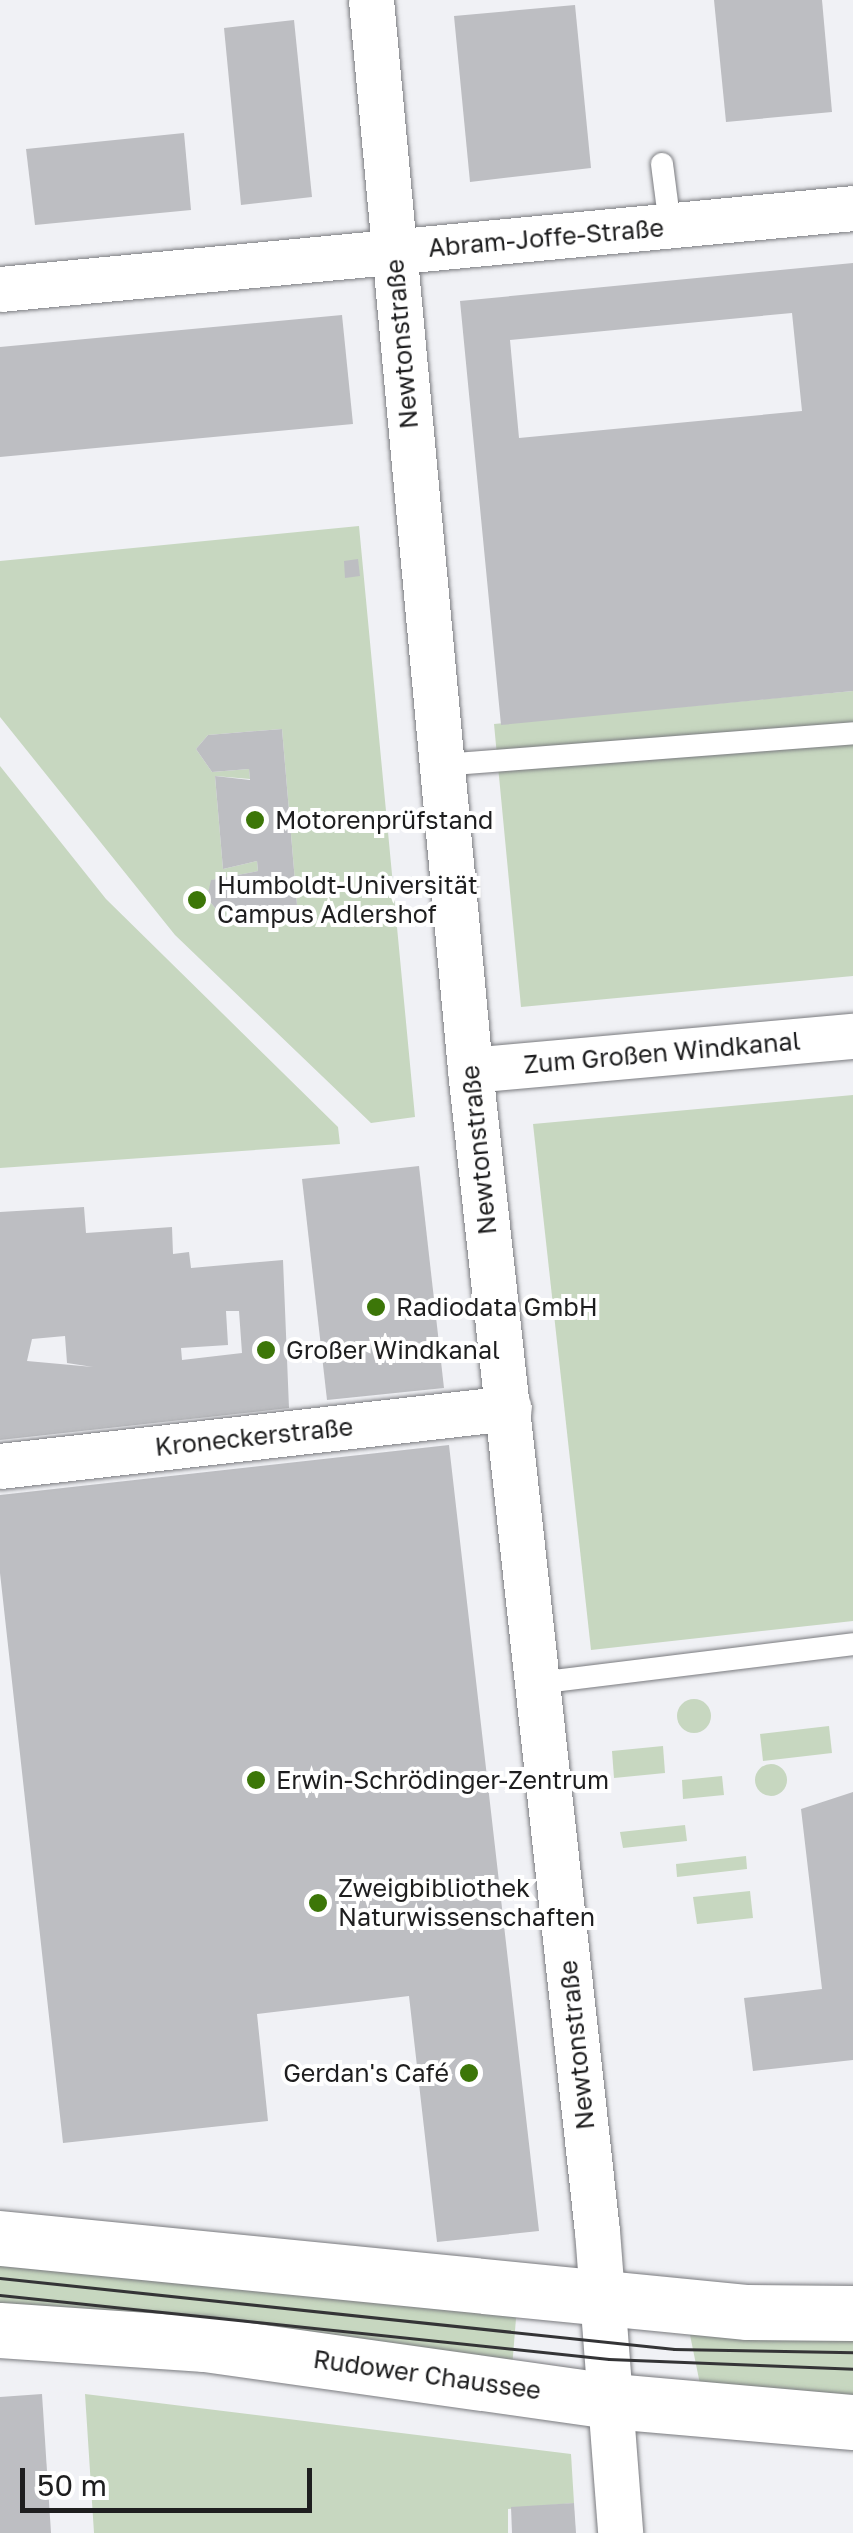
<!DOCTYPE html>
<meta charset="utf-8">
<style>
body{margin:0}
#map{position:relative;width:853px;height:2533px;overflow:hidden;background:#f0f1f5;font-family:"Golos Text",sans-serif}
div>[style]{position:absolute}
.green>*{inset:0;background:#c7d7c0}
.round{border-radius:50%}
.building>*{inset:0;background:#bdbec2}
.roads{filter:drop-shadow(0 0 2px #7a7b7f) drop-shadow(0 0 2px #7a7b7f)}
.service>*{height:22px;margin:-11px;padding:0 11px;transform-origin:11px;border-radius:11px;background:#fff}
.minor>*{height:45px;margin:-22.5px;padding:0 22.5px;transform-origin:22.5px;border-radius:22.5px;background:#fff}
.secondary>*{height:55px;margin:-27.5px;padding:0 27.5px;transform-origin:27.5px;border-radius:27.5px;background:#fff}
.tram>*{height:2.5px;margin:-1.25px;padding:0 1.25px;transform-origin:1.25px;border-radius:1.25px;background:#343436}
.dots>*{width:28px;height:28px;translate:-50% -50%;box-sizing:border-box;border:5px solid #fff;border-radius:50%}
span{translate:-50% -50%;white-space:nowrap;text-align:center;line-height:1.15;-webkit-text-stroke:8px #fff;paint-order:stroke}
.street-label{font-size:25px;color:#1e1e1f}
.poi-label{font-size:25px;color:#1e1e1f}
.left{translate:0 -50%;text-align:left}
.right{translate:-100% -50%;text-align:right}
.scale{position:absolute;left:20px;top:2468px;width:292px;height:45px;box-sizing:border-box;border:5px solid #1e1e1f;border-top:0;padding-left:12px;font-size:30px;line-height:35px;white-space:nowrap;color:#1e1e1f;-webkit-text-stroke:8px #fff;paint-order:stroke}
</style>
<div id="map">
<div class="green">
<div style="clip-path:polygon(evenodd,359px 526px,415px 1117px,371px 1123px,175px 935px,0 717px,0 561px,359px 526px,282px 729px,297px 905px,216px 909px,207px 898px,212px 880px,258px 871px,257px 861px,223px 869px,215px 776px,250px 779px,249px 769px,212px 772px,196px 749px,208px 735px,282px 729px)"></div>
<div style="clip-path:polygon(853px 691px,853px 976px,521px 1007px,494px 724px)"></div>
<div style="clip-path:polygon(0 766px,106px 899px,338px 1127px,340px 1144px,0 1168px)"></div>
<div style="clip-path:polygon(853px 1095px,853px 1621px,591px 1650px,533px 1124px)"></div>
<div class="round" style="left:677px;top:1699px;width:34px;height:34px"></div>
<div style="clip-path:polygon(829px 1726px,832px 1753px,763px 1761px,760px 1734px)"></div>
<div style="clip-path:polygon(663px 1746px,665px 1773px,614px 1778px,612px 1751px)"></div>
<div class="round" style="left:755px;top:1764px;width:32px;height:32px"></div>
<div style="clip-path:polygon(722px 1776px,724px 1795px,683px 1799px,682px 1780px)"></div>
<div style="clip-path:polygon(685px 1825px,687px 1841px,623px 1848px,620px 1832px)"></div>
<div style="clip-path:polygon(746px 1856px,747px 1869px,677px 1877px,676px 1864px)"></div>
<div style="clip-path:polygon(750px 1891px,753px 1918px,697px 1924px,693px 1897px)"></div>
<div style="clip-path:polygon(0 2258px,517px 2306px,512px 2368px,0 2311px)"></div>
<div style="clip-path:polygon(688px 2325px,853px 2330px,853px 2404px,702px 2394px)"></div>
<div style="clip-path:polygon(85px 2394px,571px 2454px,574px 2503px,508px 2509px,508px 2533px,94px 2533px)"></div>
</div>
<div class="building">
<div style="clip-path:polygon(714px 0,822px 0,832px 112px,726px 122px)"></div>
<div style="clip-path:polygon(575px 5px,591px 168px,470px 182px,454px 16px)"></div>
<div style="clip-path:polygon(294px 20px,312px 197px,241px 205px,224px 28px)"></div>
<div style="clip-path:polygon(184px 133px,191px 210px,35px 225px,26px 149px)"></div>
<div style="clip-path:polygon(evenodd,853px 263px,853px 691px,501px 725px,460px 301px,853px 263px,792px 313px,802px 411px,519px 438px,510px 340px,792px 313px)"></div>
<div style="clip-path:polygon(342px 315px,353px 424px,0 457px,0 347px)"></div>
<div style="clip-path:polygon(358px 559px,360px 576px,345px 578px,344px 561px)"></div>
<div style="clip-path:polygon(282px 729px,297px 905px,216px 909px,207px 898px,211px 880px,258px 871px,257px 861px,223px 869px,215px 776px,250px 780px,249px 769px,212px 772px,196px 749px,208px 735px)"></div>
<div style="clip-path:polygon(419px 1166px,444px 1388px,327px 1400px,302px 1179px)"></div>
<div style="clip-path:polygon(evenodd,84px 1207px,86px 1233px,172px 1227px,173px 1254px,189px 1252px,191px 1268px,283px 1260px,289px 1408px,0 1440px,0 1212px,84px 1207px,226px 1311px,239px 1311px,242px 1353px,182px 1360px,181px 1348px,228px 1345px,226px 1311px,84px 1207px,65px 1336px,67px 1363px,93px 1367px,27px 1361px,32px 1339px,65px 1336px)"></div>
<div style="clip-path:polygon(449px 1445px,539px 2231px,437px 2242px,409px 1996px,257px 2014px,268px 2121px,63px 2143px,0 1573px,0 1495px)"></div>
<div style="clip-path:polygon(853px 1792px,853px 2060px,753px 2071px,744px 1998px,822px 1989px,801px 1809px)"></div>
<div style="clip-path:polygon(42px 2394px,51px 2533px,0 2533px,0 2397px)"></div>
<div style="clip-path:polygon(574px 2503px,576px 2533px,512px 2533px,511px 2507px)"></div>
</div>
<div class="roads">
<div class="service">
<div style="left:662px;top:164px;width:63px;rotate:82.6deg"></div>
<div style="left:441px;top:765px;width:413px;rotate:-4.4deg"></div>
<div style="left:537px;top:1683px;width:318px;rotate:-7deg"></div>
</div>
<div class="minor">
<div style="left:371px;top:0;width:1075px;rotate:84.71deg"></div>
<div style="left:470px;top:1070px;width:1168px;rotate:83.76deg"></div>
<div style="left:597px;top:2231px;width:303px;rotate:85.6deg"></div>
<div style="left:0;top:289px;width:857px;rotate:-5.42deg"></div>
<div style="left:470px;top:1070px;width:385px;rotate:-5.1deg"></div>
<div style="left:0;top:1466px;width:512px;rotate:-6.5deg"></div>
</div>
<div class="secondary">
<div style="left:0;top:2238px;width:751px;rotate:5.66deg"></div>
<div style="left:747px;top:2312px;width:106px;rotate:0.5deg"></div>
<div style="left:0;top:2330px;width:205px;rotate:3.9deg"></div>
<div style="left:205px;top:2344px;width:411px;rotate:8deg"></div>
<div style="left:612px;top:2401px;width:242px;rotate:5deg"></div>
</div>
</div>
<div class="tram">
<div style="left:0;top:2278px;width:678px;rotate:6.01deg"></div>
<div style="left:674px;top:2349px;width:179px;rotate:1deg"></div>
<div style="left:0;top:2295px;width:612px;rotate:6deg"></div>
<div style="left:609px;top:2359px;width:244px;rotate:2.3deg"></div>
</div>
<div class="dots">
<div style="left:255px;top:820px;background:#3c7608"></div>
<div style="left:197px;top:900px;background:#3c7608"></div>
<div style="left:376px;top:1307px;background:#3c7608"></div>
<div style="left:266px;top:1350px;background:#3c7608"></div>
<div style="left:256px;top:1780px;background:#3c7608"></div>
<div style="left:318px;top:1903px;background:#3c7608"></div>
<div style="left:469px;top:2073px;background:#3c7608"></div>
</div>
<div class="street-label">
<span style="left:546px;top:238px;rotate:-5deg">Abram-Joffe-Straße</span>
<span style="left:402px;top:344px;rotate:-95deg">Newtonstraße</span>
<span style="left:662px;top:1053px;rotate:-5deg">Zum Großen Windkanal</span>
<span style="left:479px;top:1150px;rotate:-96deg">Newtonstraße</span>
<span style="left:254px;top:1437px;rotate:-6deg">Kroneckerstraße</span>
<span style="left:577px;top:2045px;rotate:-96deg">Newtonstraße</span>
<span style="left:427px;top:2375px;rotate:8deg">Rudower Chaussee</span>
</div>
<div class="poi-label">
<span class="left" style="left:275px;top:820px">Motorenprüfstand</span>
<span class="left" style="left:217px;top:900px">Humboldt-Universität<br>Campus Adlershof</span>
<span class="left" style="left:396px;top:1307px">Radiodata GmbH</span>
<span class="left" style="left:286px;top:1350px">Großer Windkanal</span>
<span class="left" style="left:276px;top:1780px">Erwin-Schrödinger-Zentrum</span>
<span class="left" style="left:338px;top:1903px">Zweigbibliothek<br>Naturwissenschaften</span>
<span class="right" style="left:449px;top:2073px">Gerdan's Café</span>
</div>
<div class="scale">50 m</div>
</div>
